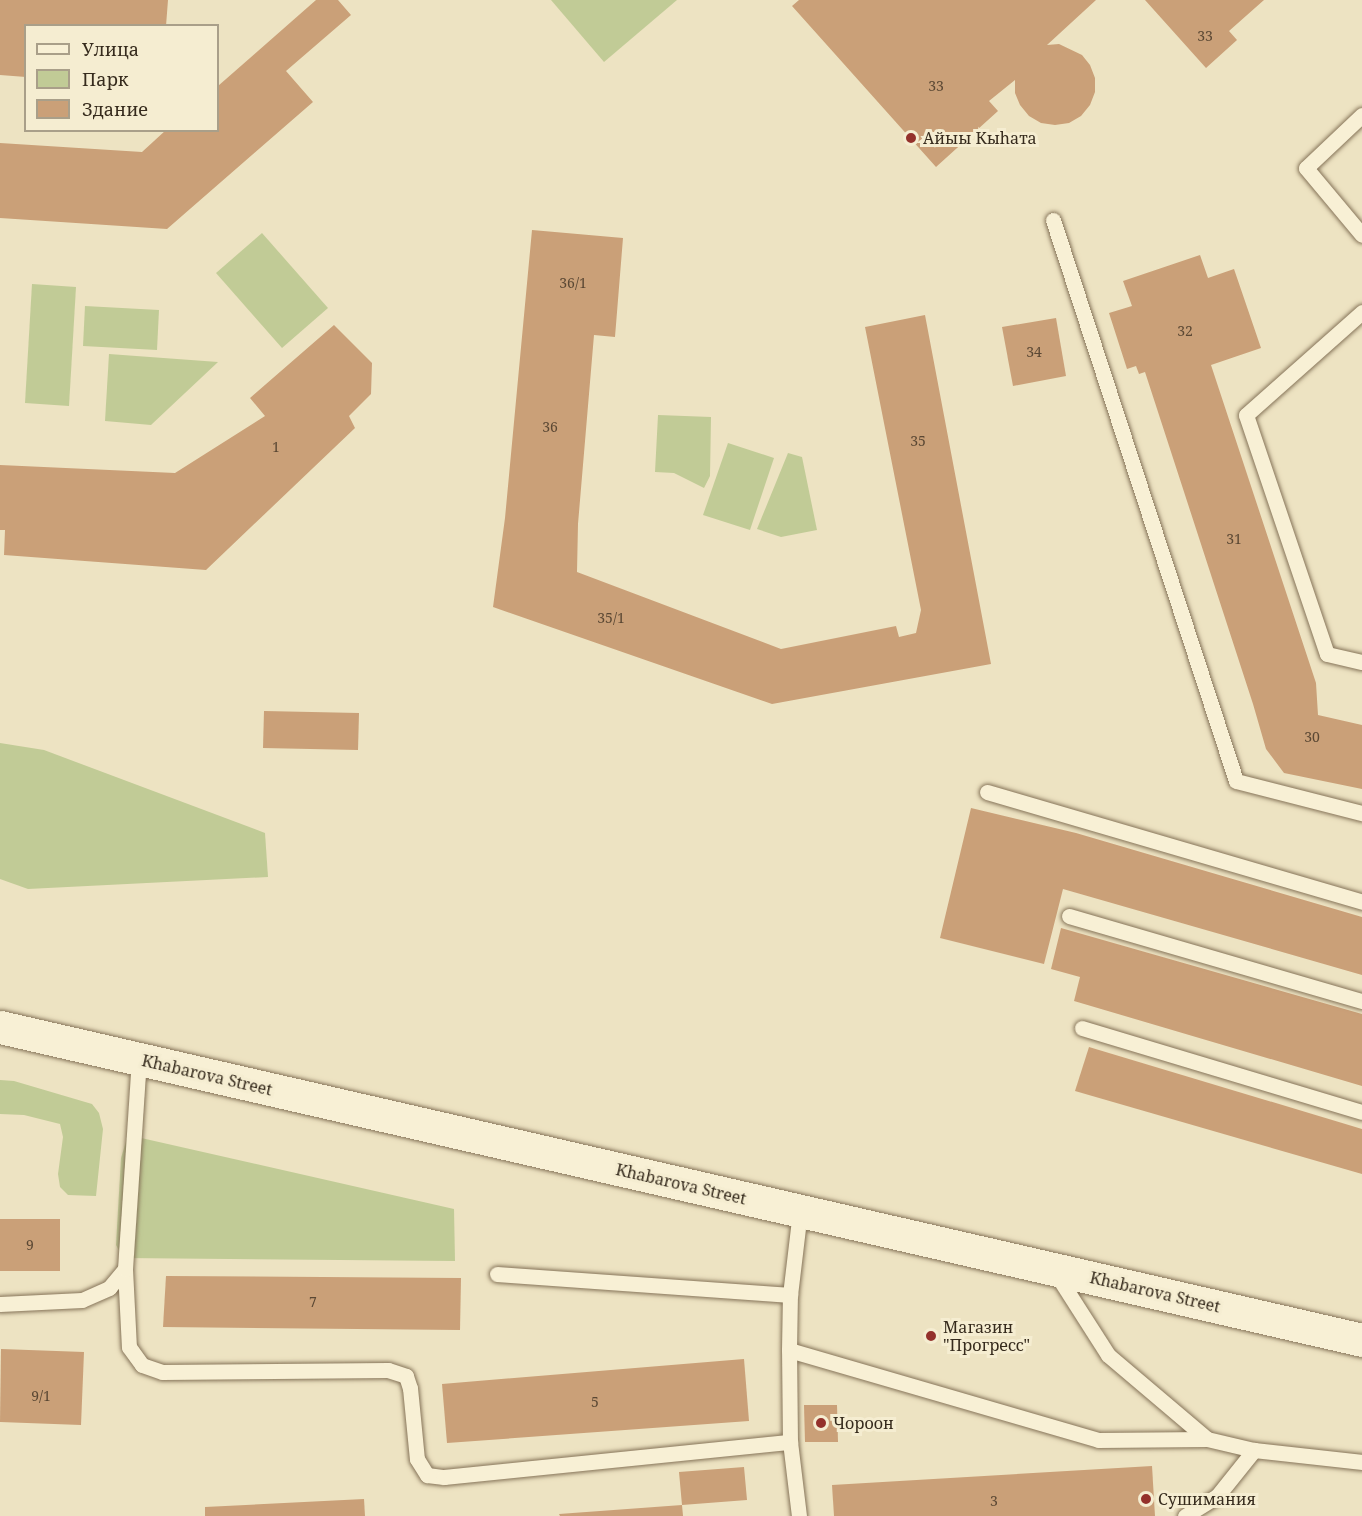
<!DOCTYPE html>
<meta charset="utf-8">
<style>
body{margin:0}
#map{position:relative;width:1362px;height:1516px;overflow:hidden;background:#ede3c2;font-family:"Noto Serif",serif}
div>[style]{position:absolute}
.green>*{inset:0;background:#c1cb96}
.building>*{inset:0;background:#caa078}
.roads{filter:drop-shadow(0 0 2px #867459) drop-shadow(0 0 2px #867459)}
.service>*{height:15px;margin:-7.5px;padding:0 7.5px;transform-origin:7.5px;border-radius:7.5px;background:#f8f0d5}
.secondary>*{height:33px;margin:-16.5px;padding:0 16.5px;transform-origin:16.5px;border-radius:16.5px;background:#f8f0d5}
.dots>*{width:16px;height:16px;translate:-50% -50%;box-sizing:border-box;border:3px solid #f5edd1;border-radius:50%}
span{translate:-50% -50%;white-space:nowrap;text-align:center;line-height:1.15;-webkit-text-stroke:6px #f5edd1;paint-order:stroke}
.number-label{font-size:14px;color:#5b4834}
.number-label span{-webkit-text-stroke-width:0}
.poi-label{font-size:16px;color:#362b1d}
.left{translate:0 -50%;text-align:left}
.street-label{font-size:16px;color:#362b1d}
.legend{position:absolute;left:24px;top:24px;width:195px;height:108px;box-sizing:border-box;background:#f5edd1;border:2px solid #a99f89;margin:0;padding:8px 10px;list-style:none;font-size:18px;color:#362b1d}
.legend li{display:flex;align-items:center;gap:12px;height:30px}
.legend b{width:30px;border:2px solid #a99f89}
</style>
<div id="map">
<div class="green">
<div style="clip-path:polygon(551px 0,677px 0,604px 62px)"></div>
<div style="clip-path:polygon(262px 233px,328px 308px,282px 348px,216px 273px)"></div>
<div style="clip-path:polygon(32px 284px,76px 287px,69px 406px,25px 403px)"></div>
<div style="clip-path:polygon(85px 306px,159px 310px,157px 350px,83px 346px)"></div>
<div style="clip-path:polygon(109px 354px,218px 362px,151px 425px,105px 421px)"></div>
<div style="clip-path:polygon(658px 415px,711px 417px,710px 476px,704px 488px,674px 473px,655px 472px)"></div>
<div style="clip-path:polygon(728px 443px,774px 458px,750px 530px,703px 515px)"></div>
<div style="clip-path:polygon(788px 453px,802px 457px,817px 530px,781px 537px,757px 529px)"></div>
<div style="clip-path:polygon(0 743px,44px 750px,265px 833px,268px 877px,28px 889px,0 879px)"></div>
<div style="clip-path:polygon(0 1080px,14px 1081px,92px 1104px,99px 1113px,103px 1129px,96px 1196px,68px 1195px,60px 1187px,58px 1174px,63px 1137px,60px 1124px,24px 1115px,0 1114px)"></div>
<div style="clip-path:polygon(128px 1135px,454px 1209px,455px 1261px,123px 1258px,116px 1245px,121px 1158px)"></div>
</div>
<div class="building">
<div style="clip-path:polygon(0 0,168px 0,166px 26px,26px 26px,26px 77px,0 75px)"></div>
<div style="clip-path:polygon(316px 0,338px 0,351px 15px,286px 71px,313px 102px,167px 229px,0 218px,0 143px,142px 152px,166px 130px,218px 130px,218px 86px)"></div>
<div style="clip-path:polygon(799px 0,1096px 0,1047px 45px,1059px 44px,1082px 55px,1090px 65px,1095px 78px,1095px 92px,1090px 105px,1081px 116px,1069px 123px,1055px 125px,1041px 123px,1029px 116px,1020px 105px,1015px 93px,1015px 80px,989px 101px,998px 111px,936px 167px,792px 6px)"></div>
<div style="clip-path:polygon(1145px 0,1264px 0,1229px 31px,1237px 40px,1206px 68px)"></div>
<div style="clip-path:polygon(532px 230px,623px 238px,615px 337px,594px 335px,578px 524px,577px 572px,781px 649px,896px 626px,899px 637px,916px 633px,921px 610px,865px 327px,925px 315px,991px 664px,772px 704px,493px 607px,505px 518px)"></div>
<div style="clip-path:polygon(1200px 255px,1208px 278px,1234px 269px,1261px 348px,1211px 365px,1316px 683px,1318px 715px,1362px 725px,1362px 789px,1284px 773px,1266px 749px,1253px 704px,1145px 372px,1139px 374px,1136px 366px,1127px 369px,1109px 313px,1132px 306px,1123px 281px)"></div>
<div style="clip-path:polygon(1056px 318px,1066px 376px,1013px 386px,1002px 327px)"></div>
<div style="clip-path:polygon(334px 325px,372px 363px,371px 394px,349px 416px,355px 428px,206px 570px,4px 555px,5px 530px,0 530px,0 465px,175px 473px,265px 416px,250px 398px)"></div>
<div style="clip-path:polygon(264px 711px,359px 713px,358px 750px,263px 748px)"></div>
<div style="clip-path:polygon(971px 808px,1076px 833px,1362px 917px,1362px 975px,1063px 889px,1044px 964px,940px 938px)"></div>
<div style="clip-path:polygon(1061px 928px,1362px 1014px,1362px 1086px,1074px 1001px,1080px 977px,1051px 969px)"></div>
<div style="clip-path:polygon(1089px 1047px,1362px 1129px,1362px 1174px,1075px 1091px)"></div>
<div style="clip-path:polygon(0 1219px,60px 1219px,60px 1271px,0 1271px)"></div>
<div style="clip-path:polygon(166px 1276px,461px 1278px,460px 1330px,163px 1327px)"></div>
<div style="clip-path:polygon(1px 1349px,84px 1352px,81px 1425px,0 1422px)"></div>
<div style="clip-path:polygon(744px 1359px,749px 1421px,447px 1443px,442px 1384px)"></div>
<div style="clip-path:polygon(804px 1405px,837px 1405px,838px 1442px,805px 1442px)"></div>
<div style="clip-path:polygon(1152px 1466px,1155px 1516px,834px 1516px,832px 1485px)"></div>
<div style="clip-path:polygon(744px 1467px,747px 1500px,682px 1505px,679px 1472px)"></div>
<div style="clip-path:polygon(364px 1499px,365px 1516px,205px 1516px,205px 1507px)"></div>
<div style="clip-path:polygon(682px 1505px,683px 1516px,560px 1516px,559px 1514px)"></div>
</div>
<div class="roads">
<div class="service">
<div style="left:1362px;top:115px;width:77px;rotate:136.6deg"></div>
<div style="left:1306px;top:168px;width:87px;rotate:50.1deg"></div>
<div style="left:1053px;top:220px;width:590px;rotate:71.93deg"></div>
<div style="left:1236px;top:781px;width:130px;rotate:14.3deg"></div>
<div style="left:1362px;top:312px;width:155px;rotate:138.4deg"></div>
<div style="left:1246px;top:415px;width:252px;rotate:71.3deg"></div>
<div style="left:1327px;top:654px;width:36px;rotate:13deg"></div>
<div style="left:987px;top:792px;width:391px;rotate:16.3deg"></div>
<div style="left:1069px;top:916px;width:305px;rotate:16.2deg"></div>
<div style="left:1082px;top:1028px;width:292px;rotate:16.7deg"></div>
<div style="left:125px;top:1269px;width:78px;rotate:87.1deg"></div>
<div style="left:129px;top:1347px;width:22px;rotate:54deg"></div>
<div style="left:142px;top:1365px;width:21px;rotate:19deg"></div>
<div style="left:162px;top:1372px;width:226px;rotate:-0.5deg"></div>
<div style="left:388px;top:1370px;width:19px;rotate:18deg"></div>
<div style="left:406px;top:1376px;width:13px;rotate:72deg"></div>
<div style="left:410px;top:1388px;width:71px;rotate:84.4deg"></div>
<div style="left:417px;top:1459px;width:19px;rotate:58deg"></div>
<div style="left:427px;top:1475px;width:17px;rotate:7deg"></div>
<div style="left:444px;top:1477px;width:348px;rotate:-5.8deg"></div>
<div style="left:1055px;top:1272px;width:98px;rotate:57.4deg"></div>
<div style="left:1108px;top:1355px;width:130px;rotate:40.3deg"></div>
<div style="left:1207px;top:1439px;width:48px;rotate:13.2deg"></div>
<div style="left:1254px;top:1450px;width:109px;rotate:6.3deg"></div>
<div style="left:497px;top:1274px;width:294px;rotate:4.1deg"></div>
<div style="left:0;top:1304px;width:82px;rotate:-2.8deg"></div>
<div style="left:82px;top:1300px;width:30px;rotate:-24deg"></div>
<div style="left:109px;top:1288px;width:25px;rotate:-50deg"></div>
<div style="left:125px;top:1269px;width:210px;rotate:-86.2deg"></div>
<div style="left:789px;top:1350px;width:322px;rotate:16.2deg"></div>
<div style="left:1098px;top:1440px;width:109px;rotate:-0.5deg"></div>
<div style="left:799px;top:1516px;width:75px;rotate:-96.9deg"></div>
<div style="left:790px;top:1442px;width:92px;rotate:-90.6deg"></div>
<div style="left:789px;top:1350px;width:55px;rotate:-89deg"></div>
<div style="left:790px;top:1295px;width:85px;rotate:-83.2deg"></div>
<div style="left:1185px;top:1516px;width:39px;rotate:-32deg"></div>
<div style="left:1218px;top:1495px;width:58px;rotate:-51.3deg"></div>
</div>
<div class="secondary">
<div style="left:0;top:1027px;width:1398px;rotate:12.94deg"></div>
</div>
</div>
<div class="dots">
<div style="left:911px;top:138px;background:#94312b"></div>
<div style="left:931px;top:1336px;background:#94312b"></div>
<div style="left:821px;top:1423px;background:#94312b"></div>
<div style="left:1146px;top:1499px;background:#94312b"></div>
</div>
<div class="number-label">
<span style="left:1205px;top:36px">33</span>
<span style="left:936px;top:86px">33</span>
<span style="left:573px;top:283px">36/1</span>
<span style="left:1185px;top:331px">32</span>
<span style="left:1034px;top:352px">34</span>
<span style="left:550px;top:427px">36</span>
<span style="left:918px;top:441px">35</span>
<span style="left:276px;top:447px">1</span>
<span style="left:1234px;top:539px">31</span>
<span style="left:611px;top:618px">35/1</span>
<span style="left:1312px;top:737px">30</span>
<span style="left:30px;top:1245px">9</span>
<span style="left:313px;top:1302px">7</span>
<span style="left:41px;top:1396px">9/1</span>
<span style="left:595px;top:1402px">5</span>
<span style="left:994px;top:1501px">3</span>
</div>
<div class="poi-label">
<span class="left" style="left:923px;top:138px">Айыы Кыhата</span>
<span class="left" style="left:943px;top:1336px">Магазин<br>"Прогресс"</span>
<span class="left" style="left:833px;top:1423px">Чороон</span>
<span class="left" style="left:1158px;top:1499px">Сушимания</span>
</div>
<div class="street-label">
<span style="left:207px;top:1075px;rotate:13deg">Khabarova Street</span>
<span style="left:681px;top:1184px;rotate:13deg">Khabarova Street</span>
<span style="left:1155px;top:1292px;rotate:13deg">Khabarova Street</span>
</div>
<ul class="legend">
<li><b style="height:8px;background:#f8f0d5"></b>Улица</li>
<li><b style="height:16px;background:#c1cb96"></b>Парк</li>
<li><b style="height:16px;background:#caa078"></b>Здание</li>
</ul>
</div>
